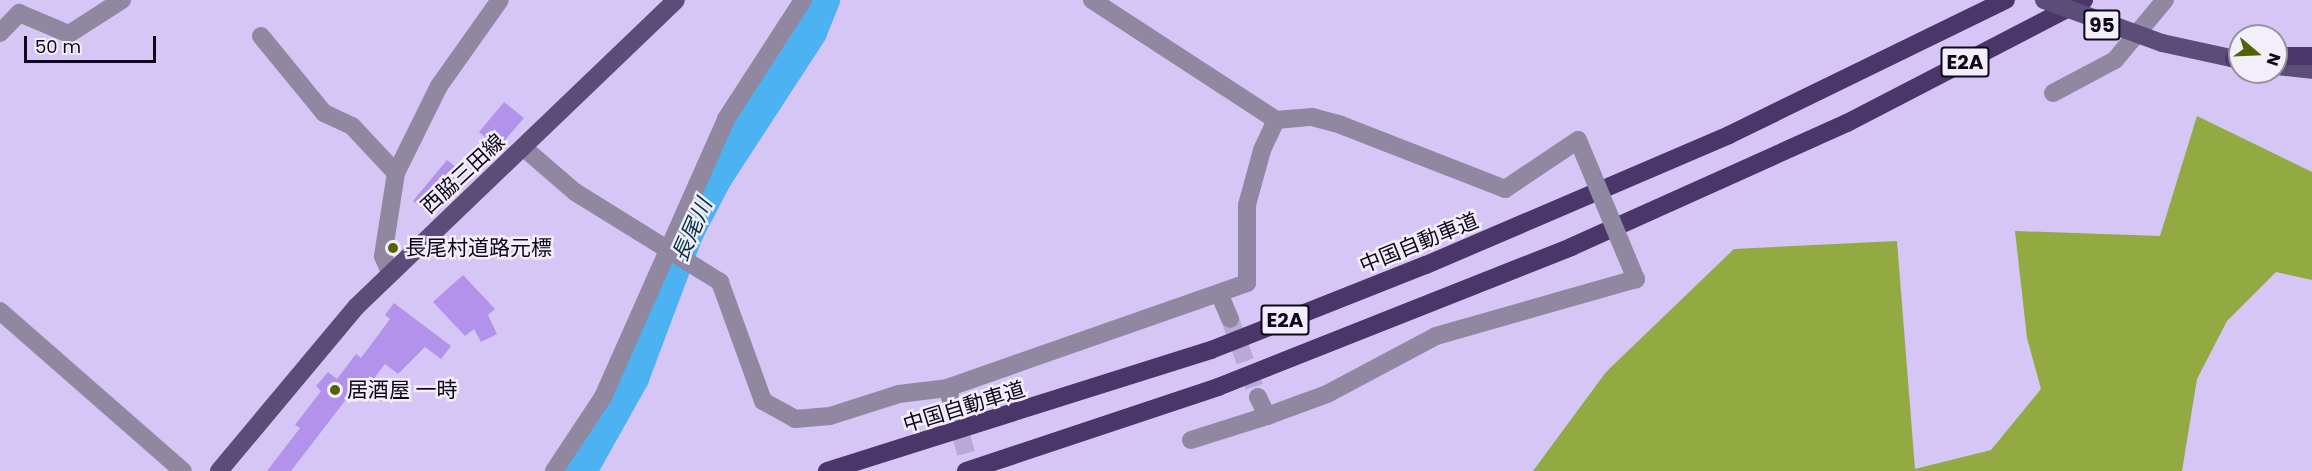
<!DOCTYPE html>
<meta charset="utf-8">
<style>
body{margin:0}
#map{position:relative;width:2312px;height:471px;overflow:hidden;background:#d6c6f6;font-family:Poppins,"Noto Sans JP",sans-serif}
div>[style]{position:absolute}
.forest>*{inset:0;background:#93a941}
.river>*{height:32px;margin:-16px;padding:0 16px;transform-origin:16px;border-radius:16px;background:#4db2f2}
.building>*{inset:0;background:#b392ec}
.minor-tunnel>*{height:18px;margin-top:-9px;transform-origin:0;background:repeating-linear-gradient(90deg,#b8a9d5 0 18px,transparent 0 27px)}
.minor>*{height:18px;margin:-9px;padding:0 9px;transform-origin:9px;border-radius:9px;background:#9088a1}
.major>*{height:18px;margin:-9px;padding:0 9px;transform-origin:9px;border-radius:9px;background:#5c4c78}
.highway>*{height:18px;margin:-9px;padding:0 9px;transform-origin:9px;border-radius:9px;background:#4a3669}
.minor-bridge>*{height:18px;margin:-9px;padding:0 9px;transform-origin:9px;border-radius:9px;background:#9088a1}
.major-bridge>*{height:18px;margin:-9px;padding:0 9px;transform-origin:9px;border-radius:9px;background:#5c4c78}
.dots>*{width:16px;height:16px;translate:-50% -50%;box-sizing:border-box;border:3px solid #f2eefa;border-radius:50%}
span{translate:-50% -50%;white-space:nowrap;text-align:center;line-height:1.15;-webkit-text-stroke:5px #f2eefa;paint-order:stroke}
.shield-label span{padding:2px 4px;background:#f2eefa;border:2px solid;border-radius:4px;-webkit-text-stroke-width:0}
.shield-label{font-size:20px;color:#0e061a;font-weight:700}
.street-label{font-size:21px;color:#0e061a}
.poi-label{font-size:21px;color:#0e061a}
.left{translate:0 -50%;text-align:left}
.water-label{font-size:22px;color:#033049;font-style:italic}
.north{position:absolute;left:2228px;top:24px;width:60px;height:60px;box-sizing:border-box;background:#f2eefa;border:2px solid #9791a0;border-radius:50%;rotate:109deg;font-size:16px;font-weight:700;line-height:24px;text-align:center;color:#0e061a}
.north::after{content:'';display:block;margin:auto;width:21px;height:27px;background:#536206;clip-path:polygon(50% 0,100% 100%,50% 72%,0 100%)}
.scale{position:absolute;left:24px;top:36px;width:132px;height:27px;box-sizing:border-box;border:3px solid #0e061a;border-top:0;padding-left:8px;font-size:18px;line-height:21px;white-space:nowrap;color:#0e061a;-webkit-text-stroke:4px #f2eefa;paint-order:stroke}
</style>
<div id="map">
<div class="forest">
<div style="clip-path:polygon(2197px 116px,2312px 172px,2312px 280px,2276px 272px,2227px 321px,2197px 379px,2182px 471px,1533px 471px,1606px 372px,1734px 249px,1897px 241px,1915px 469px,1991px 450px,2041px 389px,2027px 338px,2015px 231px,2160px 236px)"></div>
</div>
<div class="river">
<div style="left:581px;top:471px;width:107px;rotate:-60.8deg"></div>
<div style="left:633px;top:378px;width:154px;rotate:-69.4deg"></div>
<div style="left:687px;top:234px;width:63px;rotate:-62.6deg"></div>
<div style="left:716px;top:178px;width:174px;rotate:-56.9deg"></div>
<div style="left:811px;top:32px;width:35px;rotate:-68deg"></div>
</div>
<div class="building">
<div style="clip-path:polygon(504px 102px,524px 118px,498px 148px,479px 132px)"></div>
<div style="clip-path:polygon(447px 160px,466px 175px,430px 215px,413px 201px)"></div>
<div style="clip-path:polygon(463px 275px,495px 309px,488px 315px,497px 334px,481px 342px,474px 329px,465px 336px,433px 302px)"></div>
<div style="clip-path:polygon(394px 303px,451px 346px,441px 359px,425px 347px,398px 374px,385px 364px,369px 385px,361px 380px,291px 471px,267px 471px,300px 428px,295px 425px,321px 391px,316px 386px,328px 372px,337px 379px,356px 354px,361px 358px,390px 319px,385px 315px)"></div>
</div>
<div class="minor-tunnel">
<div style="left:1230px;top:319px;width:83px;rotate:70.3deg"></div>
<div style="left:954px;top:410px;width:63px;rotate:74.4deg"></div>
</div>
<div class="minor">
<div style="left:1092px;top:0;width:220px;rotate:33.1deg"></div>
<div style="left:0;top:33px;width:28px;rotate:-46deg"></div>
<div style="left:19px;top:13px;width:54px;rotate:22.8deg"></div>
<div style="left:69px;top:34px;width:63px;rotate:-32.7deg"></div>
<div style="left:261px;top:36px;width:99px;rotate:50.7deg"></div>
<div style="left:324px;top:113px;width:31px;rotate:25deg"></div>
<div style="left:352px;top:126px;width:64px;rotate:46.9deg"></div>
<div style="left:2053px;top:93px;width:70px;rotate:-28deg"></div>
<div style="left:2115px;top:60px;width:78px;rotate:-50.2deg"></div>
<div style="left:524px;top:148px;width:67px;rotate:40.8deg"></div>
<div style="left:575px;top:192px;width:171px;rotate:31.8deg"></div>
<div style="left:720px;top:282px;width:127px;rotate:70.1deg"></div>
<div style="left:763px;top:401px;width:37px;rotate:29deg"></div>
<div style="left:795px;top:419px;width:35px;rotate:-5deg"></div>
<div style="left:830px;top:416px;width:72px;rotate:-17.7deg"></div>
<div style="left:899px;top:394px;width:48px;rotate:-7.1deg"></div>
<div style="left:947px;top:388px;width:318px;rotate:-19.3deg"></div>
<div style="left:1247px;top:283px;width:78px;rotate:-90deg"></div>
<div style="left:1247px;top:205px;width:57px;rotate:-74.7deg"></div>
<div style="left:1262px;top:150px;width:33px;rotate:-65deg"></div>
<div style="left:1276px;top:120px;width:36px;rotate:-5deg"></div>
<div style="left:1312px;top:117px;width:30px;rotate:15deg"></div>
<div style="left:1341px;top:125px;width:176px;rotate:21.3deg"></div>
<div style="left:1505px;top:189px;width:88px;rotate:-33.9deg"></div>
<div style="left:390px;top:272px;width:17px;rotate:-114deg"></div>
<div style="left:383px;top:256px;width:84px;rotate:-81.1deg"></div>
<div style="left:396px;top:173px;width:97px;rotate:-63.7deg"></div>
<div style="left:439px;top:86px;width:105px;rotate:-54.7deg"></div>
<div style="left:1219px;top:293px;width:28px;rotate:67deg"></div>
<div style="left:0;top:311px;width:243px;rotate:41.2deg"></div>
<div style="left:947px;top:388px;width:23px;rotate:72deg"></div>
<div style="left:1258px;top:397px;width:21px;rotate:65deg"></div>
<div style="left:1267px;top:416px;width:64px;rotate:-20.1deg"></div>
<div style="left:1327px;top:394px;width:123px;rotate:-28deg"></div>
<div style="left:1436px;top:336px;width:208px;rotate:-15.9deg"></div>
<div style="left:1191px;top:440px;width:80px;rotate:-17.5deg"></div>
<div style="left:554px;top:471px;width:89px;rotate:-56.5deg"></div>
<div style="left:603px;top:397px;width:304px;rotate:-66.1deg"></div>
<div style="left:726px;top:119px;width:142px;rotate:-57.1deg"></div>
</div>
<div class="major">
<div style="left:2162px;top:43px;width:80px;rotate:12.3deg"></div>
<div style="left:2276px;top:66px;width:36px;rotate:6deg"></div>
<div style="left:219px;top:471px;width:214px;rotate:-50.1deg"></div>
<div style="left:356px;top:307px;width:443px;rotate:-43.8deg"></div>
</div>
<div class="highway">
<div style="left:2276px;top:56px;width:36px"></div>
<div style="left:2234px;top:59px;width:6px"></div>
<div style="left:827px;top:471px;width:403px;rotate:-17.5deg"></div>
<div style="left:1211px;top:350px;width:231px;rotate:-21.6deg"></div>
<div style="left:1426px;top:265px;width:330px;rotate:-23.2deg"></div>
<div style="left:1729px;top:135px;width:308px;rotate:-26deg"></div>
<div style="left:966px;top:471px;width:266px;rotate:-18.4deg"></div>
<div style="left:1218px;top:387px;width:380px;rotate:-21.6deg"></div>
<div style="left:1571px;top:247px;width:303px;rotate:-24.2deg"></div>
<div style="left:1847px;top:123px;width:267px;rotate:-27.4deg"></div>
</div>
<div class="minor-bridge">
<div style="left:1578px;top:140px;width:151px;rotate:67.4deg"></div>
</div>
<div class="major-bridge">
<div style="left:2044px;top:0;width:126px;rotate:20deg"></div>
</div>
<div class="dots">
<div style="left:393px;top:248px;background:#536206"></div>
<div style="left:335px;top:390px;background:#536206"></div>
</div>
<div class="shield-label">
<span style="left:2102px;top:25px">95</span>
<span style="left:1965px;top:62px">E2A</span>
<span style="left:1285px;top:320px">E2A</span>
</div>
<div class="street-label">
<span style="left:463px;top:174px;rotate:-43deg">西脇三田線</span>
<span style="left:1419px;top:243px;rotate:-22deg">中国自動車道</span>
<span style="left:964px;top:407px;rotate:-17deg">中国自動車道</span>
</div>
<div class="poi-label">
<span class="left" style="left:405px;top:248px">長尾村道路元標</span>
<span class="left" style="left:347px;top:390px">居酒屋 一時</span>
</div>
<div class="water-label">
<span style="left:692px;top:230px;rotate:-66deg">長尾川</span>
</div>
<div class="north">N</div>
<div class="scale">50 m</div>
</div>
